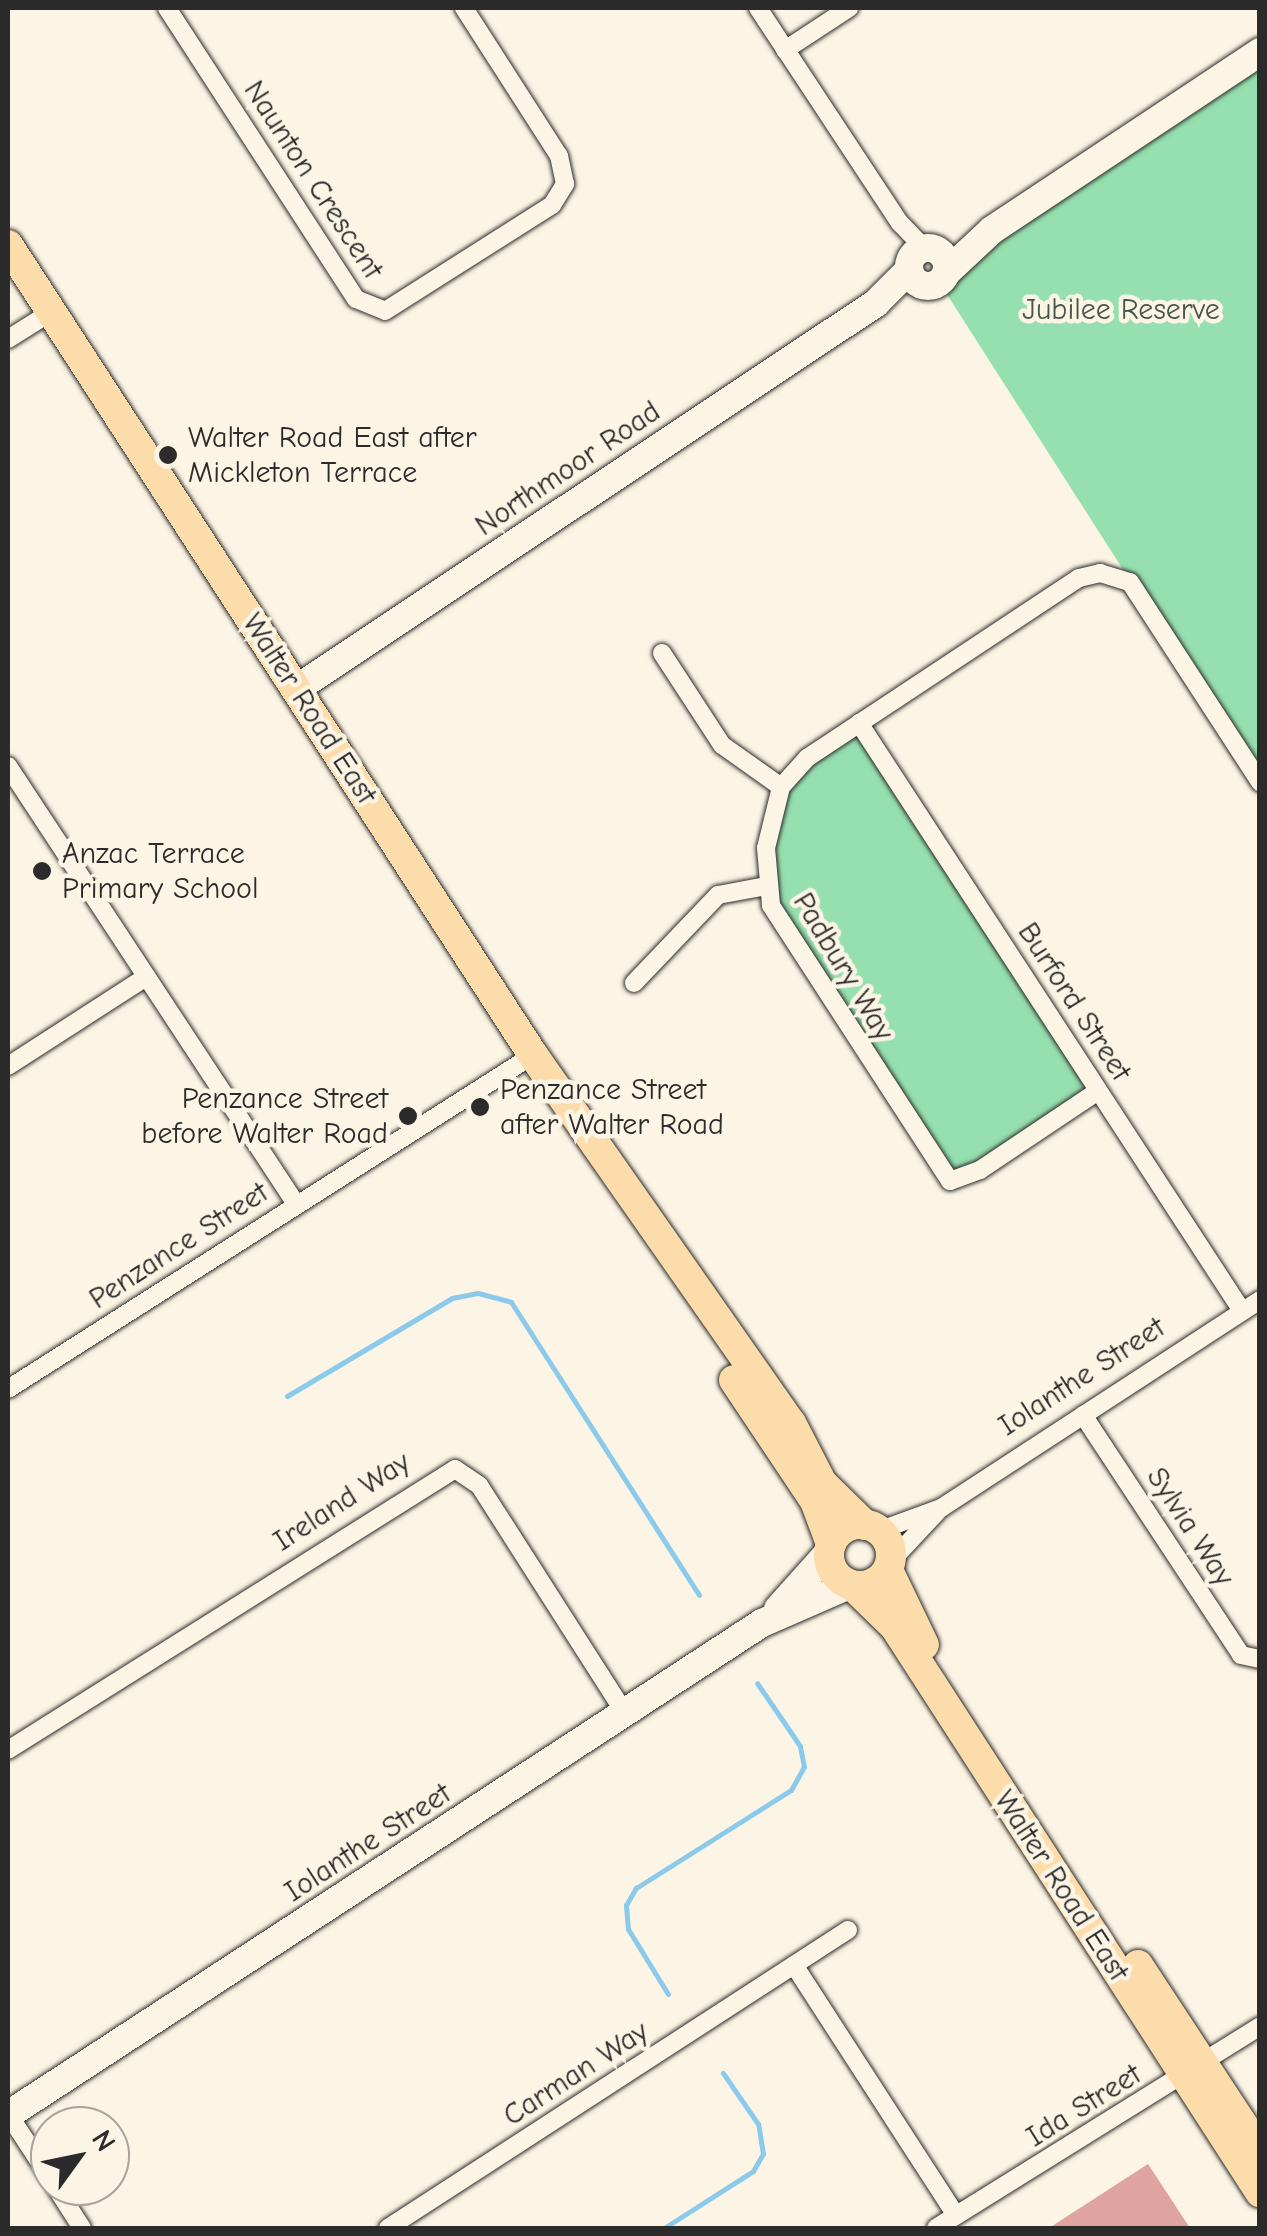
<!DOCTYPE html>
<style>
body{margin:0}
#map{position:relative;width:1267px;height:2236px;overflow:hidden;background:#fcf5e5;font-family:"Comic Neue",sans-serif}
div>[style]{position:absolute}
.green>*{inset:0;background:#96e0af}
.stream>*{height:5px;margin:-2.5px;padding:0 2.5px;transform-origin:2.5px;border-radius:2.5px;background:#8ccaec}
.building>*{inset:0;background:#dfa4a0}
.roads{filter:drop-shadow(0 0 2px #2b2b2b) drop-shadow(0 0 2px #2b2b2b)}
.street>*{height:18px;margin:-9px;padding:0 9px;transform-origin:9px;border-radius:9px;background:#fcf5e5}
.secondary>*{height:28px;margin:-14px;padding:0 14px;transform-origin:14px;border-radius:14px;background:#fcf5e5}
.secondary>.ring{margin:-14px;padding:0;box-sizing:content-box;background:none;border:28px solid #fcf5e5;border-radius:50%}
.primary>*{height:30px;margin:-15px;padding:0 15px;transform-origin:15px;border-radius:15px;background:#fddcac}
.primary>.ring{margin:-15px;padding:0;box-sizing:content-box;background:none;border:30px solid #fddcac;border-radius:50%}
.dots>*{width:28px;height:28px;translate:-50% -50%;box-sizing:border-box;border:5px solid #fcf5e5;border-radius:50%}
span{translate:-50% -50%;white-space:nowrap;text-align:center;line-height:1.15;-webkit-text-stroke:9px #fcf5e5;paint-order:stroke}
.street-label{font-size:30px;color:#2b2b2b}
.park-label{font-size:30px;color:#46584c}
.poi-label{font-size:30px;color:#2b2b2b}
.left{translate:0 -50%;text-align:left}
.right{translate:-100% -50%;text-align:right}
.frame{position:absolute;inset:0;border:10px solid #2b2b2b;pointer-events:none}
.north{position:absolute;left:30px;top:2106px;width:100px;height:100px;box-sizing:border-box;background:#fcf5e5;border:2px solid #a8a49b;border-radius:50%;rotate:57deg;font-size:28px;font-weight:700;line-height:40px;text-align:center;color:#2b2b2b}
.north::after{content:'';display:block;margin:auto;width:35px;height:45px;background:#2b2b2b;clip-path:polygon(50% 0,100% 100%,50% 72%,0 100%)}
</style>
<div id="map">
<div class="green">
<div style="clip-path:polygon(1259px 52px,1259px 782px,939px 282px)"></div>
<div style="clip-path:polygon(859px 723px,1098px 1091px,950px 1181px,787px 937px,766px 848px,793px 771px)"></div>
</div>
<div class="stream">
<div style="left:287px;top:1396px;width:192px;rotate:-30.7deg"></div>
<div style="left:452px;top:1298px;width:26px;rotate:-11deg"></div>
<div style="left:478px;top:1293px;width:34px;rotate:15deg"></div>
<div style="left:511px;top:1302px;width:348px;rotate:57.3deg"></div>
<div style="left:668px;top:1994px;width:76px;rotate:-121.6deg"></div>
<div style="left:628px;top:1929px;width:24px;rotate:-95deg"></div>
<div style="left:626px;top:1905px;width:20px;rotate:-60deg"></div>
<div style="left:636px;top:1888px;width:183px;rotate:-32.3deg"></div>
<div style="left:791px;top:1790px;width:26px;rotate:-61deg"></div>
<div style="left:804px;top:1767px;width:21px;rotate:-101deg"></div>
<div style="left:800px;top:1746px;width:76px;rotate:-124.3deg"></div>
<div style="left:664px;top:2228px;width:106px;rotate:-32.6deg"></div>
<div style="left:753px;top:2171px;width:20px;rotate:-60deg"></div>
<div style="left:763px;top:2154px;width:30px;rotate:-99deg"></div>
<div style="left:758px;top:2124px;width:62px;rotate:-124.5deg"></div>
</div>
<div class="building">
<div style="clip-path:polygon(1148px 2164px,1190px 2228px,1049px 2228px)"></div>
</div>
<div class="roads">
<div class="street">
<div style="left:167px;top:8px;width:347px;rotate:57deg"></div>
<div style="left:356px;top:299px;width:31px;rotate:22deg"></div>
<div style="left:385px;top:311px;width:198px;rotate:-32.4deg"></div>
<div style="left:552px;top:205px;width:25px;rotate:-58deg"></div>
<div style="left:565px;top:184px;width:29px;rotate:-102deg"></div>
<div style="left:559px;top:156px;width:176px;rotate:-122.7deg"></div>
<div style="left:758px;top:8px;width:258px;rotate:56.6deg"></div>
<div style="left:900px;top:223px;width:35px;rotate:46deg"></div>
<div style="left:785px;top:50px;width:77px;rotate:-33.3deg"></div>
<div style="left:8px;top:339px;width:51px;rotate:-32.1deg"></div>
<div style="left:662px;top:653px;width:110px;rotate:56.9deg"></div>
<div style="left:722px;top:745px;width:72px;rotate:35.4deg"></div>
<div style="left:859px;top:723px;width:702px;rotate:56.92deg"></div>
<div style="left:8px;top:766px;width:524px;rotate:56.67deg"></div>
<div style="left:634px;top:983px;width:122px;rotate:-46.3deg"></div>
<div style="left:718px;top:895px;width:50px;rotate:-10.4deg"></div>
<div style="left:8px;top:1066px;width:164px;rotate:-32.8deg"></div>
<div style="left:1098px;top:1091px;width:142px;rotate:146.2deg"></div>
<div style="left:980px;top:1170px;width:32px;rotate:160deg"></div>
<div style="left:950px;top:1181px;width:329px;rotate:-123deg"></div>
<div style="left:771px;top:905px;width:57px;rotate:-95deg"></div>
<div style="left:766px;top:848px;width:63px;rotate:-76.2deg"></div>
<div style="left:781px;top:787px;width:39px;rotate:-48deg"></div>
<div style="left:807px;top:758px;width:326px;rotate:-33.5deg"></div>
<div style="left:1079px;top:578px;width:22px;rotate:-13deg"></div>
<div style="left:1100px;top:573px;width:31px;rotate:17deg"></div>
<div style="left:1130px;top:582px;width:239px;rotate:57deg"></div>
<div style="left:8px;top:1389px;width:622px;rotate:-32.46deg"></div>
<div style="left:1083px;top:1415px;width:287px;rotate:56.6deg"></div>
<div style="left:1241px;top:1655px;width:19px;rotate:12deg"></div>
<div style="left:878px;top:1531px;width:67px;rotate:-20.1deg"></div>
<div style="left:941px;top:1508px;width:381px;rotate:-33.1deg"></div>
<div style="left:890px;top:1562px;width:69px;rotate:-46.8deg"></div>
<div style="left:8px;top:1750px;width:528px;rotate:-32.15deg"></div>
<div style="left:455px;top:1469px;width:29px;rotate:34deg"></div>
<div style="left:479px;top:1485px;width:271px;rotate:57.4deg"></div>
<div style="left:794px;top:1965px;width:298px;rotate:57.1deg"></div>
<div style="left:9px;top:2115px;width:75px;rotate:56.9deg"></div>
<div style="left:55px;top:2186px;width:50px;rotate:57.3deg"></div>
<div style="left:388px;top:2228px;width:548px;rotate:-32.94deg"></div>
<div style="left:936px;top:2228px;width:382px;rotate:-31.9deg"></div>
</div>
<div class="secondary">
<div class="ring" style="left:909px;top:248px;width:10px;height:10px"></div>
<div style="left:946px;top:273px;width:63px;rotate:-43.1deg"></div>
<div style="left:992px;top:230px;width:322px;rotate:-33.6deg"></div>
<div style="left:296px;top:689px;width:697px;rotate:-33.64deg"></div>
<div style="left:876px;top:303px;width:47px;rotate:-45deg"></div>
<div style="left:778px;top:1609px;width:76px;rotate:-48.2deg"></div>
<div style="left:8px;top:2115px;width:900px;rotate:-33.13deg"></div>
<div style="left:762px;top:1623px;width:95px;rotate:-23.6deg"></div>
</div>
<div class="primary">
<div style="left:8px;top:245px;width:965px;rotate:57.05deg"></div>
<div style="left:533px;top:1055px;width:449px;rotate:55deg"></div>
<div style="left:791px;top:1423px;width:68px;rotate:62.7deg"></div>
<div style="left:822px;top:1483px;width:60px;rotate:44.3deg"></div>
<div style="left:734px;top:1380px;width:146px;rotate:56.2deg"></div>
<div style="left:815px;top:1501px;width:46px;rotate:69.6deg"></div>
<div class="ring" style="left:829px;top:1524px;width:32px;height:32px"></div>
<div style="left:888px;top:1570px;width:83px;rotate:64.4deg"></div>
<div style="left:854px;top:1587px;width:57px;rotate:44.3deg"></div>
<div style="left:895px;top:1627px;width:673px;rotate:57.14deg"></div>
<div style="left:1138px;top:1965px;width:222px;rotate:56.7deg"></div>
</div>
</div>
<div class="dots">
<div style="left:168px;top:455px;background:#2b2b2b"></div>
<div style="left:42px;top:871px;background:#2b2b2b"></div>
<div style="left:480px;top:1107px;background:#2b2b2b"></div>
<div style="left:408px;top:1116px;background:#2b2b2b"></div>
</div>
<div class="street-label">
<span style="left:313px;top:180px;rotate:57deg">Naunton Crescent</span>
<span style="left:568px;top:469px;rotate:-34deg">Northmoor Road</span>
<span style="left:309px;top:709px;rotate:57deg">Walter Road East</span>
<span style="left:843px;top:967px;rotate:59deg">Padbury Way</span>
<span style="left:1074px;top:1002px;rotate:57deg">Burford Street</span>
<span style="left:179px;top:1246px;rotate:-33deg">Penzance Street</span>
<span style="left:1082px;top:1377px;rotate:-33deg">Iolanthe Street</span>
<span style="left:342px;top:1502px;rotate:-33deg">Ireland Way</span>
<span style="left:1190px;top:1527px;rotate:57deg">Sylvia Way</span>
<span style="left:368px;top:1843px;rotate:-33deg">Iolanthe Street</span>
<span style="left:1061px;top:1886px;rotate:57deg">Walter Road East</span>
<span style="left:576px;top:2074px;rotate:-33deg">Carman Way</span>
<span style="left:1084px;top:2106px;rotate:-32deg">Ida Street</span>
</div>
<div class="park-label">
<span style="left:1121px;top:310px">Jubilee Reserve</span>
</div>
<div class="poi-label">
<span class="left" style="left:188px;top:455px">Walter Road East after<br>Mickleton Terrace</span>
<span class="left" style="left:62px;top:871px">Anzac Terrace<br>Primary School</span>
<span class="left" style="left:500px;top:1107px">Penzance Street<br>after Walter Road</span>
<span class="right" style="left:388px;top:1116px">Penzance Street<br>before Walter Road</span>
</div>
<div class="frame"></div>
<div class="north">N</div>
</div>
